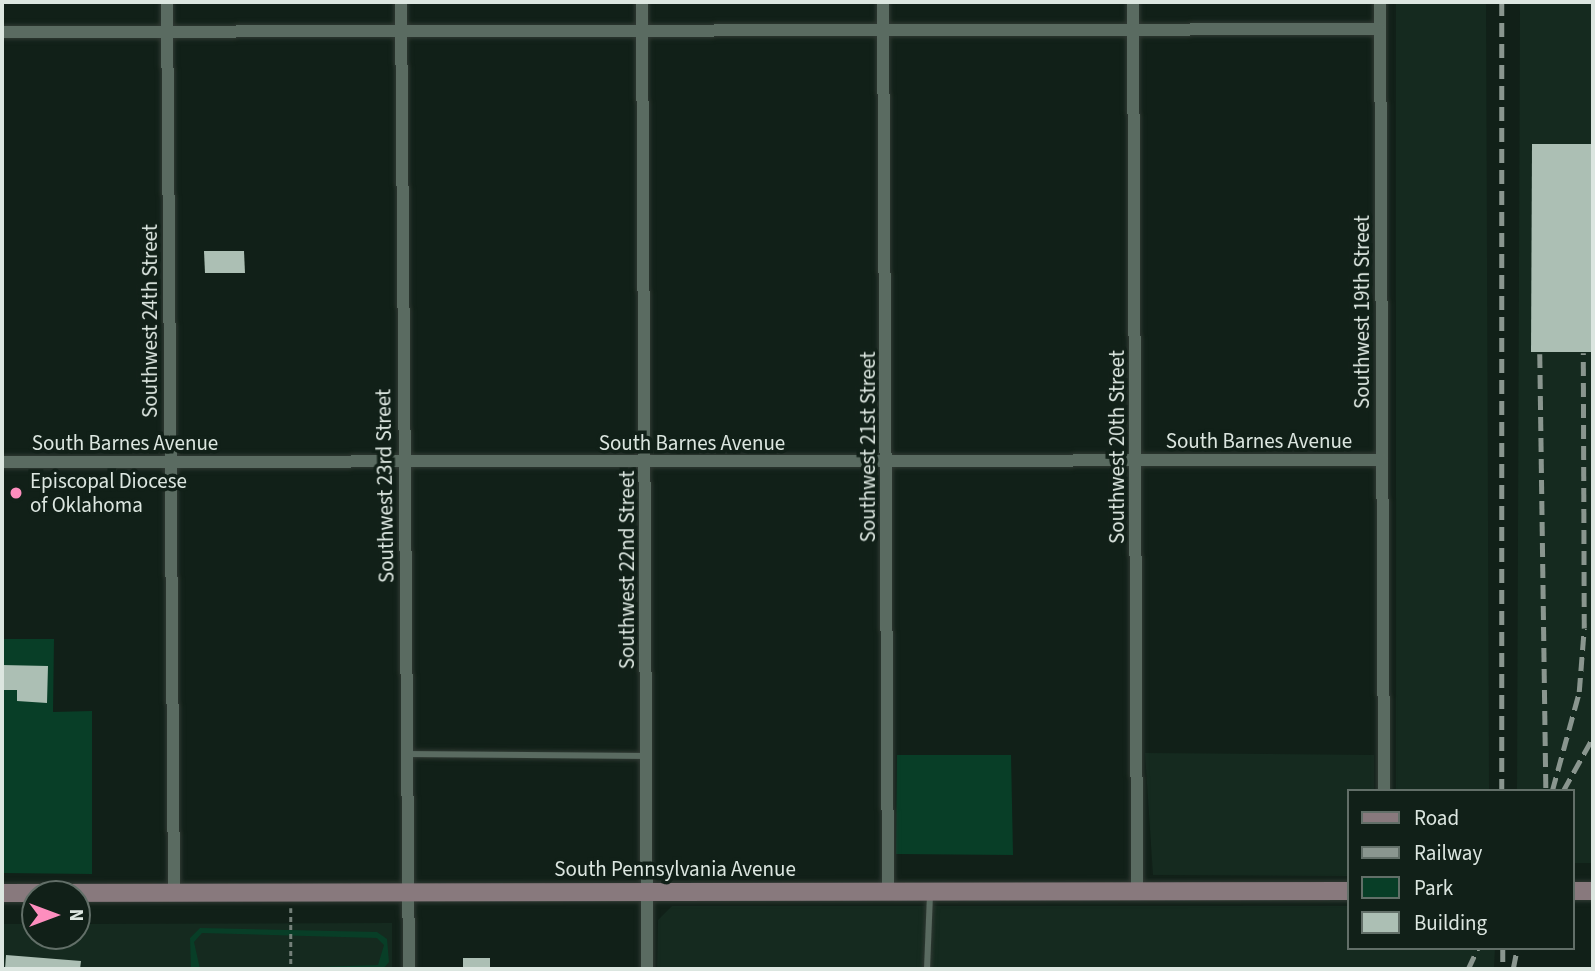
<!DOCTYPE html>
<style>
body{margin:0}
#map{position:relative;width:1595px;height:971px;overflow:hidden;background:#112018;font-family:"Source Sans 3",sans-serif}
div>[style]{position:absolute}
.built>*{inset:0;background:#152a1f}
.green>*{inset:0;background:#083e27}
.building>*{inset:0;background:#acbfb4}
.path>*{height:2.5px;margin-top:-1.25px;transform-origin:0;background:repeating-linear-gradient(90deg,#75817a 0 5px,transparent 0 8.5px)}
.roads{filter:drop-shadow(0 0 2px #313a34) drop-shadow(0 0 2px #313a34)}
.lane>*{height:6px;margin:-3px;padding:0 3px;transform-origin:3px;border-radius:3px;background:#5a6b61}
.street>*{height:12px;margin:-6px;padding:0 6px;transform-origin:6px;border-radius:6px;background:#5a6b61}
.secondary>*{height:18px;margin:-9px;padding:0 9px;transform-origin:9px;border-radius:9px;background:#88797d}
.rail>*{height:4.5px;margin-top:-2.25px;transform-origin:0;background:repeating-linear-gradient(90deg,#8a968f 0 14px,transparent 0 21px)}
.dots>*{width:19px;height:19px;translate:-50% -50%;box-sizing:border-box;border:4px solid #112018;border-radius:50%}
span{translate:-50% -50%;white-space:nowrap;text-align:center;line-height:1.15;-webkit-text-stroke:7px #112018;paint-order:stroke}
.street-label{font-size:21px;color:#dce6e0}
.poi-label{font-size:21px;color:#dce6e0}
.left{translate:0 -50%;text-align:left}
.frame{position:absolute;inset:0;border:4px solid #dce6e0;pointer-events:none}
.legend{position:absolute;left:1347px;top:789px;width:228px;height:161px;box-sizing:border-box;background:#112018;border:2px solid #626f68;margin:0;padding:9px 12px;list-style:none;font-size:21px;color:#dce6e0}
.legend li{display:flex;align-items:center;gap:14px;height:35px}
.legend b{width:35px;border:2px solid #626f68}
.north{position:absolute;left:21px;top:880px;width:70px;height:70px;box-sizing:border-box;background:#112018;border:2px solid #626f68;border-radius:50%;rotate:90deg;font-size:19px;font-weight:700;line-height:28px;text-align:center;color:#dce6e0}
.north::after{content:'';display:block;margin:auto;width:24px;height:32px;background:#fd8ebe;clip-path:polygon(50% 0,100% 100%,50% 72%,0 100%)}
</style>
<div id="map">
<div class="built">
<div style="clip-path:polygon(1396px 2px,1486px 2px,1489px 791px,1396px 791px)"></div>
<div style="clip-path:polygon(1520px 2px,1593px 2px,1593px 863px,1572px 863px,1572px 791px,1517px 791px)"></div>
<div style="clip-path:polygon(1145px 753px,1374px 755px,1374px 791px,1348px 791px,1348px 876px,1153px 875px)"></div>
<div style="clip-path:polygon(672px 906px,1348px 906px,1348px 948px,1495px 948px,1494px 969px,657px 969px,658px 920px)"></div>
<div style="clip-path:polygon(392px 923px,392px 969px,2px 969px,2px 924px,35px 924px,35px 936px,77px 936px,77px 924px)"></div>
</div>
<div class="green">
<div style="clip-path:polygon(2px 639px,54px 639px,53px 712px,92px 711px,92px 874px,2px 873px)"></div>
<div style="clip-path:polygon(897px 755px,1011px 755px,1013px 855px,896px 854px)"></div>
<div style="clip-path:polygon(200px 928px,377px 932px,387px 939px,389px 962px,383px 969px,257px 969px,378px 965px,384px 945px,377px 938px,202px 933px,194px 942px,200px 969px,191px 969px,190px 938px)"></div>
</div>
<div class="building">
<div style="clip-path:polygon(1532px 144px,1593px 144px,1593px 352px,1531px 352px)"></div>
<div style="clip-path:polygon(204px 251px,244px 251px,245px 273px,205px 273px)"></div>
<div style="clip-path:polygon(2px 665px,48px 666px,47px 703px,17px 701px,17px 690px,2px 690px)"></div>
<div style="clip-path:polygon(6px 955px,81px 961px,80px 969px,5px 969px)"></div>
<div style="clip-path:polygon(463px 958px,490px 958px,490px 969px,463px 969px)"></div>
</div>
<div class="path">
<div style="left:291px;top:908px;width:60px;rotate:90deg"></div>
</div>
<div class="roads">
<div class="lane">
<div style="left:407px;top:754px;width:240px;rotate:0.5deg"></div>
<div style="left:927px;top:969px;width:75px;rotate:-87.7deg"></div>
</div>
<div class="street">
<div style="left:167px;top:2px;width:890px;rotate:89.55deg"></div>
<div style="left:401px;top:2px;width:967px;rotate:89.53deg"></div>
<div style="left:642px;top:2px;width:967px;rotate:89.7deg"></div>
<div style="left:883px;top:2px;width:890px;rotate:89.68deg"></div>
<div style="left:1133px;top:2px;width:889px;rotate:89.74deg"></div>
<div style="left:1380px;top:2px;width:789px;rotate:89.71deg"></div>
<div style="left:2px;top:32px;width:1377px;rotate:-0.12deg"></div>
<div style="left:2px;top:462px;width:1380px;rotate:-0.08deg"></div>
</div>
<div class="secondary">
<div style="left:1572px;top:891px;width:21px"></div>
<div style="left:2px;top:893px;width:1346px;rotate:-0.09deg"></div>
</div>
</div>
<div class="rail">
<div style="left:1502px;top:2px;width:789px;rotate:90deg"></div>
<div style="left:1540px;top:354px;width:437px;rotate:89.2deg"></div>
<div style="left:1552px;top:791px;width:103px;rotate:-74.7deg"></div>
<div style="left:1579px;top:692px;width:64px;rotate:-85.5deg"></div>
<div style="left:1584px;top:628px;width:275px;rotate:-90.2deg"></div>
<div style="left:1563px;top:791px;width:62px;rotate:-60.9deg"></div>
<div style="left:1503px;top:948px;width:21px;rotate:90deg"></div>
<div style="left:1468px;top:969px;width:23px;rotate:-65deg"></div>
<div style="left:1513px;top:969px;width:21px;rotate:-79deg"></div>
</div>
<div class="dots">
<div style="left:16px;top:493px;background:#fd8ebe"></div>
</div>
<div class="street-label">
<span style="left:1362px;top:312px;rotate:-90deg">Southwest 19th Street</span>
<span style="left:150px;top:321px;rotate:-90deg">Southwest 24th Street</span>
<span style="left:1259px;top:441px">South Barnes Avenue</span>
<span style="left:125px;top:443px">South Barnes Avenue</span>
<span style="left:692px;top:443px">South Barnes Avenue</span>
<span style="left:868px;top:447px;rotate:-90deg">Southwest 21st Street</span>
<span style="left:1117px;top:447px;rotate:-90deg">Southwest 20th Street</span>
<span style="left:385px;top:486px;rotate:-91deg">Southwest 23rd Street</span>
<span style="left:627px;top:570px;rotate:-90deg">Southwest 22nd Street</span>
<span style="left:675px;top:869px">South Pennsylvania Avenue</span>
</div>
<div class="poi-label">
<span class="left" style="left:30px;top:493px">Episcopal Diocese<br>of Oklahoma</span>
</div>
<div class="frame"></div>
<ul class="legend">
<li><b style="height:9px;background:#88797d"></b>Road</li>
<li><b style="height:9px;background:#8a968f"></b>Railway</li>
<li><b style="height:19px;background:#083e27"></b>Park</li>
<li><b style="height:19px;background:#acbfb4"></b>Building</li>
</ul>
<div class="north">N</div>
</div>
